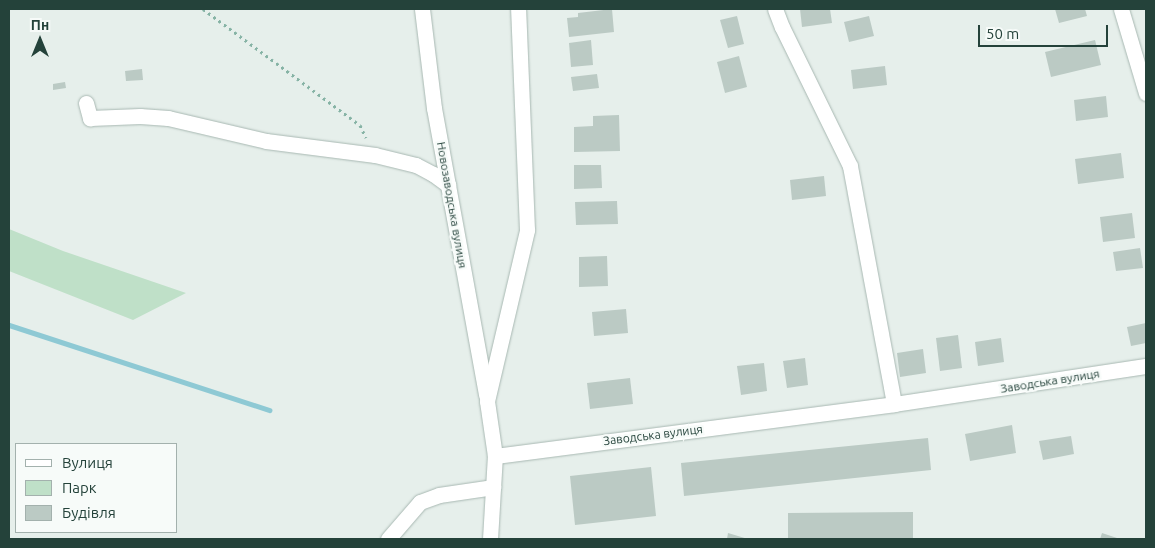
<!DOCTYPE html>
<meta charset="utf-8">
<style>
body{margin:0}
#map{position:relative;width:1155px;height:548px;overflow:hidden;background:#e6efeb;font-family:Ubuntu,sans-serif}
div>[style]{position:absolute}
.green>*{inset:0;background:#bfe0c8}
.stream>*{height:5px;margin:-2.5px;padding:0 2.5px;transform-origin:2.5px;border-radius:2.5px;background:#8ec9d4}
.building>*{inset:0;background:#bbcac4}
.path>*{height:3px;margin-top:-1.5px;transform-origin:0;background:repeating-linear-gradient(90deg,#86b3a5 0 2.5px,transparent 0 6.5px)}
.roads{filter:drop-shadow(0 0 1px #a8b8b2) drop-shadow(0 0 1px #a8b8b2)}
.minor>*{height:15px;margin:-7.5px;padding:0 7.5px;transform-origin:7.5px;border-radius:7.5px;background:#fff}
span{translate:-50% -50%;white-space:nowrap;text-align:center;line-height:1.15;-webkit-text-stroke:4.5px #f7fbf9;paint-order:stroke}
.street-label{font-size:12px;color:#24423a}
.frame{position:absolute;inset:0;border:10px solid #24423a;pointer-events:none}
.legend{position:absolute;left:15px;top:443px;width:162px;height:90px;box-sizing:border-box;background:#f7fbf9;border:1px solid #a3b1ad;margin:0;padding:6px 9px;list-style:none;font-size:15px;color:#24423a}
.legend li{display:flex;align-items:center;gap:10px;height:25px}
.legend b{width:25px;border:1px solid #a3b1ad}
.north{position:absolute;left:15px;top:15px;width:50px;height:50px;-webkit-text-stroke:4px #f7fbf9;paint-order:stroke;rotate:0deg;font-size:14px;font-weight:700;line-height:20px;text-align:center;color:#24423a}
.north::after{content:'';display:block;margin:auto;width:18px;height:22px;background:#24423a;clip-path:polygon(50% 0,100% 100%,50% 72%,0 100%)}
.scale{position:absolute;left:978px;top:25px;width:130px;height:22px;box-sizing:border-box;border:2px solid #24423a;border-top:0;padding-left:6px;font-size:15px;line-height:18px;white-space:nowrap;color:#24423a;-webkit-text-stroke:4px #f7fbf9;paint-order:stroke}
</style>
<div id="map">
<div class="green">
<div style="clip-path:polygon(9px 229px,63px 251px,186px 293px,133px 320px,9px 271px)"></div>
</div>
<div class="stream">
<div style="left:9px;top:325px;width:274px;rotate:18.1deg"></div>
</div>
<div class="building">
<div style="clip-path:polygon(612px 9px,614px 32px,569px 37px,567px 18px,578px 17px,578px 13px)"></div>
<div style="clip-path:polygon(800px 9px,830px 9px,832px 23px,802px 27px)"></div>
<div style="clip-path:polygon(1055px 9px,1085px 9px,1087px 16px,1059px 23px)"></div>
<div style="clip-path:polygon(737px 16px,744px 44px,728px 48px,720px 20px)"></div>
<div style="clip-path:polygon(869px 16px,874px 36px,849px 42px,844px 22px)"></div>
<div style="clip-path:polygon(591px 40px,593px 65px,571px 67px,569px 43px)"></div>
<div style="clip-path:polygon(1095px 40px,1101px 65px,1051px 77px,1045px 52px)"></div>
<div style="clip-path:polygon(739px 56px,747px 87px,725px 93px,717px 62px)"></div>
<div style="clip-path:polygon(885px 66px,887px 85px,853px 89px,851px 70px)"></div>
<div style="clip-path:polygon(142px 69px,143px 80px,126px 81px,125px 71px)"></div>
<div style="clip-path:polygon(597px 74px,599px 88px,573px 91px,571px 77px)"></div>
<div style="clip-path:polygon(65px 82px,66px 88px,53px 90px,53px 84px)"></div>
<div style="clip-path:polygon(1106px 96px,1108px 117px,1076px 121px,1074px 100px)"></div>
<div style="clip-path:polygon(619px 115px,620px 151px,574px 152px,574px 127px,593px 126px,593px 116px)"></div>
<div style="clip-path:polygon(1121px 153px,1124px 178px,1078px 184px,1075px 159px)"></div>
<div style="clip-path:polygon(574px 165px,601px 165px,602px 188px,574px 189px)"></div>
<div style="clip-path:polygon(824px 176px,826px 196px,792px 200px,790px 180px)"></div>
<div style="clip-path:polygon(617px 201px,618px 224px,576px 225px,575px 202px)"></div>
<div style="clip-path:polygon(1132px 213px,1135px 238px,1103px 242px,1100px 217px)"></div>
<div style="clip-path:polygon(1140px 248px,1143px 268px,1116px 271px,1113px 252px)"></div>
<div style="clip-path:polygon(607px 256px,608px 286px,579px 287px,579px 257px)"></div>
<div style="clip-path:polygon(626px 309px,628px 333px,594px 336px,592px 312px)"></div>
<div style="clip-path:polygon(1146px 323px,1146px 343px,1131px 346px,1127px 327px)"></div>
<div style="clip-path:polygon(958px 335px,962px 368px,940px 371px,936px 338px)"></div>
<div style="clip-path:polygon(1001px 338px,1004px 362px,978px 366px,975px 342px)"></div>
<div style="clip-path:polygon(923px 349px,926px 373px,900px 377px,897px 353px)"></div>
<div style="clip-path:polygon(805px 358px,808px 385px,787px 388px,783px 361px)"></div>
<div style="clip-path:polygon(764px 363px,767px 391px,741px 395px,737px 366px)"></div>
<div style="clip-path:polygon(630px 378px,633px 404px,590px 409px,587px 383px)"></div>
<div style="clip-path:polygon(1012px 425px,1016px 453px,970px 461px,965px 434px)"></div>
<div style="clip-path:polygon(1071px 436px,1074px 454px,1043px 460px,1039px 441px)"></div>
<div style="clip-path:polygon(928px 438px,931px 470px,684px 496px,681px 463px)"></div>
<div style="clip-path:polygon(651px 467px,656px 516px,575px 525px,570px 476px)"></div>
<div style="clip-path:polygon(913px 512px,913px 539px,788px 539px,788px 513px)"></div>
<div style="clip-path:polygon(728px 533px,748px 539px,727px 539px)"></div>
<div style="clip-path:polygon(1102px 533px,1120px 539px,1100px 539px)"></div>
</div>
<div class="path">
<div style="left:203px;top:9px;width:195px;rotate:36.5deg"></div>
<div style="left:360px;top:125px;width:14px;rotate:65deg"></div>
</div>
<div class="roads">
<div class="minor">
<div style="left:422px;top:9px;width:100px;rotate:83.1deg"></div>
<div style="left:434px;top:108px;width:292px;rotate:79.7deg"></div>
<div style="left:775px;top:9px;width:19px;rotate:69deg"></div>
<div style="left:782px;top:27px;width:155px;rotate:63.9deg"></div>
<div style="left:850px;top:166px;width:242px;rotate:79.5deg"></div>
<div style="left:1121px;top:9px;width:88px;rotate:73.4deg"></div>
<div style="left:86px;top:103px;width:16px;rotate:75deg"></div>
<div style="left:90px;top:118px;width:50px;rotate:-2.3deg"></div>
<div style="left:140px;top:116px;width:28px;rotate:4deg"></div>
<div style="left:168px;top:118px;width:101px;rotate:13.2deg"></div>
<div style="left:266px;top:141px;width:110px;rotate:7.3deg"></div>
<div style="left:375px;top:155px;width:42px;rotate:13.7deg"></div>
<div style="left:416px;top:165px;width:19px;rotate:28deg"></div>
<div style="left:433px;top:174px;width:19px;rotate:36deg"></div>
<div style="left:495px;top:456px;width:402px;rotate:-7.4deg"></div>
<div style="left:894px;top:404px;width:255px;rotate:-8.6deg"></div>
<div style="left:388px;top:539px;width:49px;rotate:-49.1deg"></div>
<div style="left:420px;top:502px;width:20px;rotate:-20deg"></div>
<div style="left:439px;top:495px;width:55px;rotate:-8.4deg"></div>
<div style="left:490px;top:539px;width:83px;rotate:-86.6deg"></div>
<div style="left:495px;top:456px;width:56px;rotate:-98.3deg"></div>
<div style="left:487px;top:401px;width:176px;rotate:-76.8deg"></div>
<div style="left:527px;top:230px;width:221px;rotate:-92.3deg"></div>
</div>
</div>
<div class="street-label">
<span style="left:452px;top:205px;rotate:80deg">Новозаводська вулиця</span>
<span style="left:1050px;top:381px;rotate:-9deg">Заводська вулиця</span>
<span style="left:653px;top:435px;rotate:-7deg">Заводська вулиця</span>
</div>
<div class="frame"></div>
<ul class="legend">
<li><b style="height:6px;background:#fff"></b>Вулиця</li>
<li><b style="height:14px;background:#bfe0c8"></b>Парк</li>
<li><b style="height:14px;background:#bbcac4"></b>Будівля</li>
</ul>
<div class="north">Пн</div>
<div class="scale">50 m</div>
</div>
